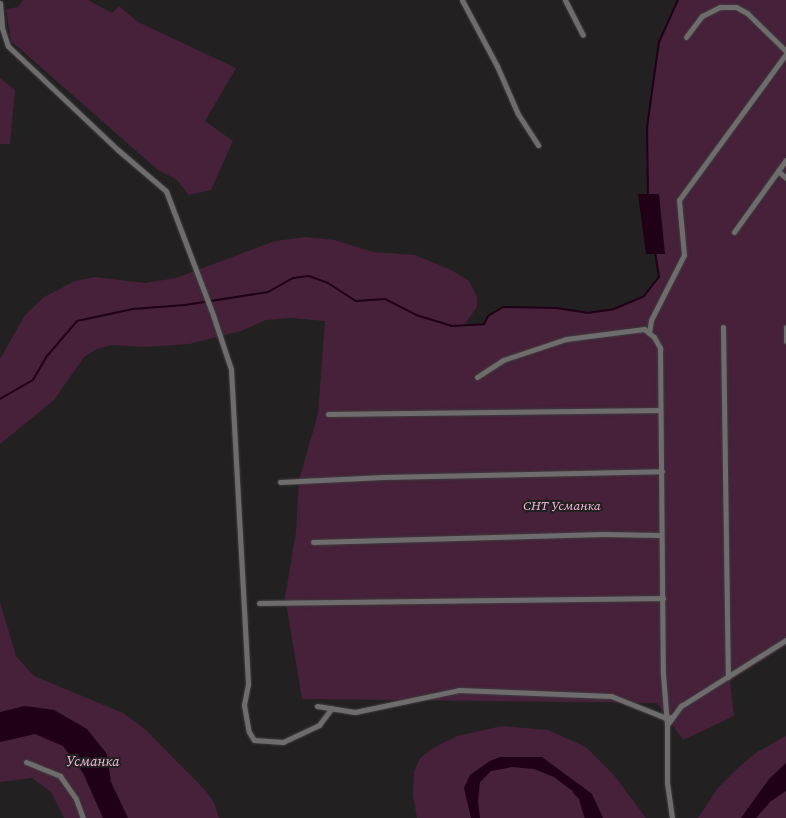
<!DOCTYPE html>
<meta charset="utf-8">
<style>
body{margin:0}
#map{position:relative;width:786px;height:818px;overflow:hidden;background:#222021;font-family:"Source Serif 4",serif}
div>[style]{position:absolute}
.green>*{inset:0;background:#462139}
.water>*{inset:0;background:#200016}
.stream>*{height:2px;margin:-1px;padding:0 1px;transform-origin:1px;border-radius:1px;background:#200016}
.river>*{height:11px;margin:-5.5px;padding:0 5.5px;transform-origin:5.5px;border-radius:5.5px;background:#200016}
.roads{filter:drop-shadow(0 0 1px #3f3d3f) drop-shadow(0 0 1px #3f3d3f)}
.minor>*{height:5px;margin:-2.5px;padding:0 2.5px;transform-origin:2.5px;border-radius:2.5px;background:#6f6c6e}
span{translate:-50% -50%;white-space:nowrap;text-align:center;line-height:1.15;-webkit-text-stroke:4px #222021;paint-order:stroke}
.park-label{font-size:13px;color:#fabce1;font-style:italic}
.water-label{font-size:14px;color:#fcbee4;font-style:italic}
</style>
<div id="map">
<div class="green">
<div style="clip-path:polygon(23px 0,88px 0,112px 13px,119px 6px,138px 22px,236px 68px,205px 121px,233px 141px,211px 190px,189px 195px,176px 179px,158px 170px,11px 41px,6px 9px,18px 7px)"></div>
<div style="clip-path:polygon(678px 0,786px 0,786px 645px,730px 681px,734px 716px,683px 740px,657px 703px,302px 699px,285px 597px,296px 532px,299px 480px,318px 414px,325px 321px,290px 318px,266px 320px,241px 331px,189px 344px,143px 347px,112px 345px,97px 349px,84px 357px,54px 400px,0 444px,0 359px,25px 315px,44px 297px,75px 281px,95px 277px,145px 283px,176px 278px,275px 241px,305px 237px,335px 240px,373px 252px,415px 255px,451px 270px,469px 281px,477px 297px,477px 307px,464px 325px,483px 324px,488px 316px,503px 307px,557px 308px,587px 313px,614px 309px,644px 296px,659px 276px,652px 239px,646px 158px,650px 105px,659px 42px)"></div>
<div style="clip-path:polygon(0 78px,15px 90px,10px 144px,0 144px)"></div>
<div style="clip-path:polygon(0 602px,16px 656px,34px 676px,123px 713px,146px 730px,206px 791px,214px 803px,219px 818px,64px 818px,51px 792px,32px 778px,0 782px)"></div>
<div style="clip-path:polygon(502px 726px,548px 730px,586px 747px,614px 775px,646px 818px,417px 818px,413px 796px,414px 772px,420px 758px,433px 748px,457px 736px)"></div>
<div style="clip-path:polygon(786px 736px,786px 818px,698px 818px,717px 789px,740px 766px,757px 752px)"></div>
</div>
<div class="water">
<div style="clip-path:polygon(638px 194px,659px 194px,665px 254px,646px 254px)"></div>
<div style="clip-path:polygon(25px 706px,54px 710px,87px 729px,107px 754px,111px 782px,128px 818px,103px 818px,83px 773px,63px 746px,35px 734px,0 742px,0 712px)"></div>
<div style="clip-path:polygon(500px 757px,542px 757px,592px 794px,603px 818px,592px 818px,587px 802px,554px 777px,534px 769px,512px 767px,491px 771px,480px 782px,478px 801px,480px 818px,471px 818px,464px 788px,470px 775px,490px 761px)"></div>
<div style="clip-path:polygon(786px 763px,786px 791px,771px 801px,756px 818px,741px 818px,769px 779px)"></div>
</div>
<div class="stream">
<div style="left:648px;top:196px;width:69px;rotate:-90.8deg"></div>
<div style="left:647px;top:127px;width:86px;rotate:-82deg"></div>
<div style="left:659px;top:42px;width:46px;rotate:-65.7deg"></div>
<div style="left:0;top:399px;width:38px;rotate:-30deg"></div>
<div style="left:33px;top:380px;width:28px;rotate:-60deg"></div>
<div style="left:47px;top:356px;width:46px;rotate:-49.4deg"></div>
<div style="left:77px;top:321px;width:57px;rotate:-12.1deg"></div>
<div style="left:133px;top:309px;width:52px;rotate:-4.4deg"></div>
<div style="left:185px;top:305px;width:84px;rotate:-8.9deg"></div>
<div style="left:268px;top:292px;width:29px;rotate:-29deg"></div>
<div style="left:293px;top:278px;width:16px;rotate:-7deg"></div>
<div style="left:309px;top:276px;width:20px;rotate:20deg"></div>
<div style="left:328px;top:283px;width:33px;rotate:33deg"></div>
<div style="left:356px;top:301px;width:29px;rotate:-4deg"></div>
<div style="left:385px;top:299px;width:35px;rotate:27deg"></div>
<div style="left:416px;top:315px;width:37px;rotate:17deg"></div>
<div style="left:451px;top:326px;width:33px;rotate:-3deg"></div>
<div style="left:484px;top:324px;width:9px;rotate:-63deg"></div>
<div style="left:488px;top:316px;width:17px;rotate:-31deg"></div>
<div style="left:503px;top:307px;width:54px;rotate:1.1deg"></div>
<div style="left:557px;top:308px;width:30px;rotate:9deg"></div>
<div style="left:587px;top:313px;width:27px;rotate:-8deg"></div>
<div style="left:614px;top:309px;width:33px;rotate:-23deg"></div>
<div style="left:644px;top:296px;width:24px;rotate:-52deg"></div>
<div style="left:659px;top:277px;width:25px;rotate:-99deg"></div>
</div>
<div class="river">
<div style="left:578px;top:790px;width:7px;rotate:45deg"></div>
<div style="left:583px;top:795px;width:24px;rotate:73deg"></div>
</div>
<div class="roads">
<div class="minor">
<div style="left:462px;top:0;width:75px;rotate:62.1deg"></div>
<div style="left:497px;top:66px;width:52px;rotate:66.4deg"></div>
<div style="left:518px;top:114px;width:37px;rotate:57deg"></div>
<div style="left:565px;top:0;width:39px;rotate:63deg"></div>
<div style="left:0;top:3px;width:25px;rotate:85deg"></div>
<div style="left:2px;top:28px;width:19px;rotate:72deg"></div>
<div style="left:8px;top:46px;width:151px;rotate:43.4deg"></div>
<div style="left:118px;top:150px;width:63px;rotate:40.5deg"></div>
<div style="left:166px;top:191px;width:133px;rotate:69.2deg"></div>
<div style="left:213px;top:315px;width:57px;rotate:71.6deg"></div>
<div style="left:231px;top:369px;width:315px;rotate:86.9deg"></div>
<div style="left:248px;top:684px;width:21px;rotate:101deg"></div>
<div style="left:244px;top:705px;width:27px;rotate:80deg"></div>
<div style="left:249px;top:732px;width:9px;rotate:58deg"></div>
<div style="left:254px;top:740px;width:29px;rotate:4deg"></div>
<div style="left:283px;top:742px;width:40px;rotate:-25deg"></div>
<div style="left:319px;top:725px;width:21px;rotate:-53deg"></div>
<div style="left:686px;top:37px;width:26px;rotate:-53deg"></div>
<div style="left:702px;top:16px;width:20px;rotate:-27deg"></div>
<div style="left:720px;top:7px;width:16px"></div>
<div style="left:736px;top:7px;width:13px;rotate:29deg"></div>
<div style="left:747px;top:13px;width:54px;rotate:44.3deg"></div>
<div style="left:778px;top:171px;width:11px;rotate:41deg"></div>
<div style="left:734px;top:232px;width:89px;rotate:-54.2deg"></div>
<div style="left:723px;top:327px;width:350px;rotate:89.2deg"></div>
<div style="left:786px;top:327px;width:14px;rotate:90deg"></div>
<div style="left:649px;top:333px;width:13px;rotate:-81deg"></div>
<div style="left:651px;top:320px;width:73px;rotate:-63.1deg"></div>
<div style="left:684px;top:255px;width:55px;rotate:-95.2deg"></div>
<div style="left:679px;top:200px;width:181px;rotate:-53.8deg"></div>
<div style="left:477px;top:377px;width:31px;rotate:-33deg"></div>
<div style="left:503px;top:360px;width:66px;rotate:-18.4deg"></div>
<div style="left:566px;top:339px;width:79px;rotate:-7.3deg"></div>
<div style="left:644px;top:329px;width:13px;rotate:39deg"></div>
<div style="left:654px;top:337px;width:13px;rotate:61deg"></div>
<div style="left:660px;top:348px;width:326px;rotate:89.5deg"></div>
<div style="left:663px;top:674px;width:51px;rotate:85.5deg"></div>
<div style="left:328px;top:414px;width:332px;rotate:-0.7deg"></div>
<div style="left:280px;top:482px;width:103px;rotate:-2.8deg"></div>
<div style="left:383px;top:477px;width:279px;rotate:-1.2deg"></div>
<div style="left:313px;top:542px;width:290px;rotate:-1.6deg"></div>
<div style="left:603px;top:534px;width:58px;rotate:1deg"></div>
<div style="left:259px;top:603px;width:404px;rotate:-0.7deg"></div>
<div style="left:317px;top:706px;width:38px;rotate:9deg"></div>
<div style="left:355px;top:712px;width:106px;rotate:-11.9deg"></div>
<div style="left:459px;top:690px;width:152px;rotate:2.3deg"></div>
<div style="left:611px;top:696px;width:59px;rotate:21.8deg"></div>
<div style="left:666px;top:718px;width:6px;rotate:-9deg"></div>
<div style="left:26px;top:762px;width:37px;rotate:22deg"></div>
<div style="left:60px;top:776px;width:28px;rotate:55deg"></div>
<div style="left:76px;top:799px;width:20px;rotate:70deg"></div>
<div style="left:672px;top:818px;width:36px;rotate:-98deg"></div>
<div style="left:667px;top:782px;width:57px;rotate:-90deg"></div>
<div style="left:667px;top:725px;width:24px;rotate:-54deg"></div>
<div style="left:681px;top:706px;width:124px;rotate:-32.2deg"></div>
</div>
</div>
<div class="park-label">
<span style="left:562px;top:506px">СНТ Усманка</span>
</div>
<div class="water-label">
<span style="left:93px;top:761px">Усманка</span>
</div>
</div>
